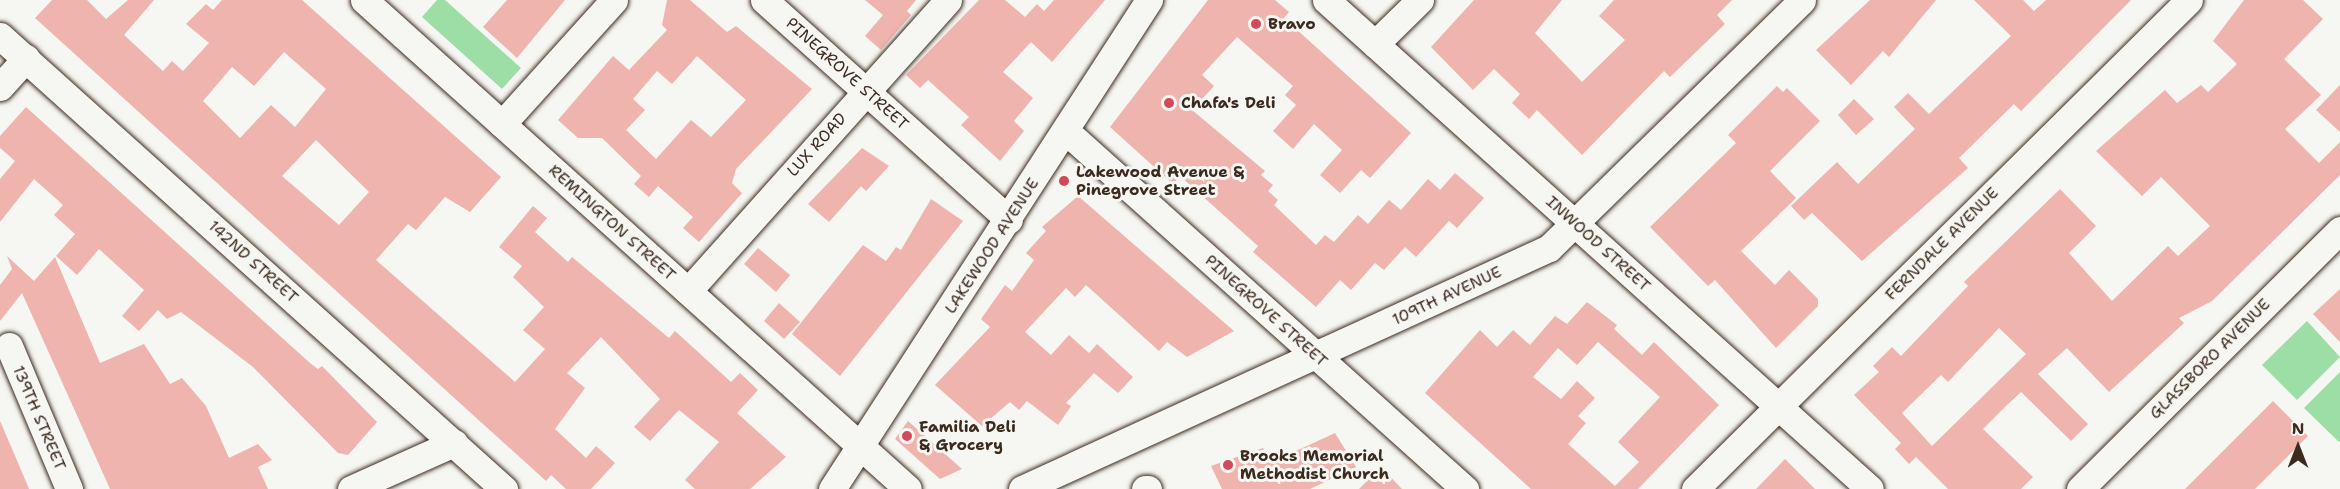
<!DOCTYPE html>
<style>
body{margin:0}
#map{position:relative;width:2340px;height:489px;overflow:hidden;background:#f6f6f2;font-family:"Shantell Sans",sans-serif}
div>[style]{position:absolute}
.green>*{inset:0;background:#9ddda6}
.building>*{inset:0;background:#efb4ad}
.roads{filter:drop-shadow(0 0 2px #3b2a1e) drop-shadow(0 0 2px #3b2a1e)}
.minor>*{height:27px;margin:-13.5px;padding:0 13.5px;transform-origin:13.5px;border-radius:13.5px;background:#f6f6f2}
.dots>*{width:16px;height:16px;translate:-50% -50%;box-sizing:border-box;border:3px solid #f6f6f2;border-radius:50%}
span{translate:-50% -50%;white-space:nowrap;text-align:center;line-height:1.15;-webkit-text-stroke:6px #f6f6f2;paint-order:stroke}
.poi-label{font-size:16px;color:#3b2a1e;font-weight:700}
.left{translate:0 -50%;text-align:left}
.street-label{font-size:16px;color:#3b2a1e}
.north{position:absolute;left:2268px;top:417px;width:60px;height:60px;-webkit-text-stroke:4px #f6f6f2;paint-order:stroke;rotate:0deg;font-size:16px;font-weight:700;line-height:24px;text-align:center;color:#3b2a1e}
.north::after{content:'';display:block;margin:auto;width:21px;height:27px;background:#3b2a1e;clip-path:polygon(50% 0,100% 100%,50% 72%,0 100%)}
</style>
<div id="map">
<div class="green">
<div style="clip-path:polygon(437px 0,445px 0,521px 68px,502px 89px,422px 17px)"></div>
<div style="clip-path:polygon(2307px 321px,2340px 357px,2297px 400px,2262px 365px)"></div>
<div style="clip-path:polygon(2340px 372px,2340px 441px,2339px 442px,2304px 408px)"></div>
</div>
<div class="building">
<div style="clip-path:polygon(evenodd,52px 0,87px 0,106px 19px,128px 0,154px 0,124px 35px,163px 71px,172px 61px,183px 71px,209px 43px,186px 24px,206px 4px,213px 10px,222px 0,302px 0,501px 177px,470px 212px,445px 197px,416px 230px,408px 224px,376px 260px,515px 382px,545px 349px,523px 330px,544px 307px,513px 277px,522px 266px,499px 247px,533px 206px,547px 218px,535px 232px,568px 262px,572px 257px,669px 338px,675px 331px,731px 382px,740px 373px,758px 390px,737px 413px,786px 457px,750px 489px,695px 489px,685px 480px,719px 442px,679px 410px,650px 441px,634px 427px,660px 399px,601px 337px,567px 373px,585px 388px,555px 429px,586px 458px,596px 446px,615px 463px,591px 489px,566px 489px,551px 475px,546px 481px,35px 18px,52px 0,284px 52px,326px 89px,295px 127px,271px 105px,240px 138px,203px 101px,232px 67px,254px 86px,284px 52px,52px 0,316px 140px,369px 192px,339px 225px,282px 176px,316px 140px)"></div>
<div style="clip-path:polygon(507px 0,565px 0,517px 58px,483px 27px)"></div>
<div style="clip-path:polygon(evenodd,667px 0,690px 0,727px 32px,736px 26px,812px 89px,736px 169px,732px 183px,742px 193px,699px 242px,683px 228px,693px 217px,658px 186px,649px 197px,634px 184px,641px 176px,602px 138px,578px 138px,558px 120px,613px 56px,629px 70px,667px 30px,662px 25px,667px 0,697px 56px,746px 100px,711px 137px,691px 120px,656px 159px,626px 130px,645px 110px,633px 99px,657px 71px,672px 84px,697px 56px)"></div>
<div style="clip-path:polygon(865px 0,916px 0,907px 11px,911px 15px,881px 50px,865px 36px,883px 15px)"></div>
<div style="clip-path:polygon(979px 0,1005px 0,1025px 17px,1037px 4px,1044px 11px,1054px 0,1105px 0,1052px 62px,1031px 42px,1003px 72px,1033px 98px,1014px 121px,1024px 131px,1000px 161px,961px 125px,969px 117px,928px 80px,920px 88px,906px 75px)"></div>
<div style="clip-path:polygon(1208px 0,1275px 0,1289px 12px,1284px 18px,1411px 133px,1370px 178px,1361px 170px,1340px 193px,1320px 175px,1342px 150px,1314px 124px,1293px 149px,1273px 131px,1296px 105px,1285px 95px,1293px 86px,1237px 37px,1202px 75px,1214px 86px,1192px 110px,1265px 171px,1261px 175px,1273px 185px,1268px 191px,1278px 200px,1274px 205px,1316px 245px,1325px 235px,1334px 242px,1358px 215px,1368px 224px,1389px 200px,1401px 210px,1428px 179px,1440px 190px,1455px 173px,1484px 198px,1457px 228px,1449px 221px,1416px 257px,1405px 247px,1384px 270px,1375px 263px,1351px 290px,1340px 280px,1316px 307px,1253px 252px,1258px 246px,1180px 176px,1173px 184px,1110px 127px)"></div>
<div style="clip-path:polygon(1474px 0,1562px 0,1535px 33px,1582px 82px,1625px 40px,1599px 16px,1614px 0,1732px 0,1717px 15px,1725px 24px,1670px 77px,1664px 71px,1582px 155px,1537px 110px,1529px 119px,1512px 103px,1520px 94px,1494px 69px,1473px 90px,1431px 47px)"></div>
<div style="clip-path:polygon(1870px 0,1936px 0,1889px 57px,1883px 51px,1851px 85px,1816px 50px)"></div>
<div style="clip-path:polygon(1974px 0,2023px 0,2034px 11px,2046px 0,2131px 0,2021px 111px,2014px 104px,1959px 158px,1968px 168px,1862px 261px,1812px 213px,1804px 220px,1791px 206px,1837px 162px,1858px 184px,1915px 129px,1894px 107px,1908px 93px,1929px 114px,2011px 36px)"></div>
<div style="clip-path:polygon(evenodd,2244px 0,2303px 0,2323px 19px,2284px 59px,2321px 95px,2285px 129px,2319px 163px,2340px 142px,2340px 175px,2212px 301px,2179px 318px,2184px 323px,2109px 392px,2067px 348px,2038px 374px,2088px 424px,2071px 441px,2021px 392px,2007px 405px,1983px 429px,2033px 477px,2021px 489px,1948px 489px,1916px 457px,1909px 464px,1895px 449px,1901px 443px,1854px 395px,1879px 372px,1873px 366px,1892px 347px,1901px 356px,1968px 286px,1964px 282px,2060px 189px,2096px 226px,2069px 253px,2112px 301px,2168px 246px,2178px 256px,2210px 226px,2161px 177px,2142px 196px,2096px 151px,2165px 90px,2177px 103px,2201px 85px,2208px 92px,2237px 64px,2213px 41px,2244px 0,1999px 328px,2026px 354px,1932px 446px,1902px 413px,1941px 375px,1948px 382px,1999px 328px)"></div>
<div style="clip-path:polygon(2340px 85px,2340px 132px,2316px 110px)"></div>
<div style="clip-path:polygon(1777px 86px,1783px 92px,1787px 88px,1820px 121px,1770px 171px,1796px 198px,1741px 251px,1775px 285px,1789px 270px,1818px 299px,1818px 306px,1776px 348px,1715px 280px,1708px 286px,1650px 227px,1736px 143px,1728px 135px)"></div>
<div style="clip-path:polygon(1854px 99px,1874px 119px,1856px 135px,1838px 115px)"></div>
<div style="clip-path:polygon(26px 107px,310px 363px,318px 369px,322px 366px,377px 422px,348px 455px,338px 453px,253px 367px,181px 312px,167px 319px,158px 310px,139px 331px,122px 316px,144px 290px,99px 249px,77px 275px,56px 256px,75px 234px,54px 215px,63px 205px,34px 179px,0 222px,0 179px,15px 161px,0 148px,0 136px)"></div>
<div style="clip-path:polygon(862px 148px,889px 166px,866px 191px,861px 186px,829px 222px,808px 204px)"></div>
<div style="clip-path:polygon(1078px 196px,1234px 331px,1187px 357px,1167px 342px,1159px 351px,1086px 285px,1075px 297px,1066px 288px,1025px 332px,1051px 355px,1069px 335px,1089px 353px,1097px 344px,1133px 377px,1118px 393px,1094px 373px,1066px 403px,1071px 406px,1058px 425px,1027px 401px,1019px 410px,1010px 402px,982px 426px,935px 385px,990px 327px,981px 319px,1005px 285px,1012px 291px,1034px 260px,1026px 253px,1046px 231px,1042px 227px)"></div>
<div style="clip-path:polygon(931px 199px,963px 221px,840px 376px,792px 334px,863px 245px,886px 261px,896px 247px,901px 250px)"></div>
<div style="clip-path:polygon(758px 248px,790px 275px,776px 292px,744px 264px)"></div>
<div style="clip-path:polygon(7px 256px,34px 281px,55px 257px,100px 363px,144px 344px,170px 384px,182px 378px,206px 406px,229px 458px,258px 444px,272px 460px,258px 467px,268px 489px,110px 489px,22px 293px,0 321px,0 285px,12px 269px)"></div>
<div style="clip-path:polygon(2340px 289px,2340px 342px,2313px 314px)"></div>
<div style="clip-path:polygon(evenodd,1587px 302px,1617px 325px,1614px 329px,1642px 355px,1654px 342px,1719px 405px,1638px 489px,1531px 489px,1425px 393px,1480px 330px,1497px 347px,1513px 330px,1530px 345px,1555px 316px,1567px 324px,1587px 302px,1598px 342px,1660px 397px,1618px 442px,1639px 462px,1615px 486px,1568px 444px,1586px 423px,1578px 416px,1595px 398px,1577px 381px,1561px 399px,1533px 377px,1558px 348px,1577px 365px,1598px 342px)"></div>
<div style="clip-path:polygon(779px 303px,800px 322px,784px 339px,764px 321px)"></div>
<div style="clip-path:polygon(2273px 401px,2308px 436px,2255px 489px,2185px 489px)"></div>
<div style="clip-path:polygon(0 421px,16px 458px,29px 489px,0 489px)"></div>
<div style="clip-path:polygon(908px 421px,962px 469px,940px 479px,895px 439px)"></div>
<div style="clip-path:polygon(1335px 433px,1356px 467px,1310px 489px,1222px 489px,1211px 466px,1263px 448px,1270px 463px)"></div>
<div style="clip-path:polygon(1785px 459px,1815px 489px,1756px 489px)"></div>
<div style="clip-path:polygon(1381px 467px,1402px 489px,1359px 489px)"></div>
</div>
<div class="roads">
<div class="minor">
<div style="left:364px;top:0;width:731px;rotate:41.95deg"></div>
<div style="left:764px;top:0;width:329px;rotate:41.9deg"></div>
<div style="left:1326px;top:0;width:731px;rotate:41.95deg"></div>
<div style="left:0;top:36px;width:678px;rotate:41.95deg"></div>
<div style="left:1375px;top:44px;width:63px;rotate:-44.4deg"></div>
<div style="left:0;top:87px;width:39px;rotate:-48deg"></div>
<div style="left:502px;top:124px;width:167px;rotate:-47.9deg"></div>
<div style="left:1067px;top:132px;width:535px;rotate:41.89deg"></div>
<div style="left:688px;top:291px;width:390px;rotate:-48.2deg"></div>
<div style="left:9px;top:346px;width:155px;rotate:67.2deg"></div>
<div style="left:351px;top:489px;width:113px;rotate:-24.1deg"></div>
<div style="left:832px;top:489px;width:583px;rotate:-57.05deg"></div>
<div style="left:1022px;top:489px;width:579px;rotate:-24.57deg"></div>
<div style="left:1549px;top:248px;width:354px;rotate:-44.4deg"></div>
<div style="left:1145px;top:489px;width:3px"></div>
<div style="left:1695px;top:489px;width:695px;rotate:-44.71deg"></div>
<div style="left:2080px;top:489px;width:367px;rotate:-44.9deg"></div>
</div>
</div>
<div class="dots">
<div style="left:1256px;top:24px;background:#d1495b"></div>
<div style="left:1169px;top:103px;background:#d1495b"></div>
<div style="left:1064px;top:181px;background:#d1495b"></div>
<div style="left:907px;top:436px;background:#d1495b"></div>
<div style="left:1228px;top:465px;background:#d1495b"></div>
</div>
<div class="poi-label">
<span class="left" style="left:1268px;top:24px">Bravo</span>
<span class="left" style="left:1181px;top:103px">Chafa's Deli</span>
<span class="left" style="left:1076px;top:181px">Lakewood Avenue &amp;<br>Pinegrove Street</span>
<span class="left" style="left:919px;top:436px">Familia Deli<br>&amp; Grocery</span>
<span class="left" style="left:1240px;top:465px">Brooks Memorial<br>Methodist Church</span>
</div>
<div class="street-label">
<span style="left:847px;top:74px;rotate:42deg">PINEGROVE STREET</span>
<span style="left:817px;top:145px;rotate:-48deg">LUX ROAD</span>
<span style="left:612px;top:223px;rotate:42deg">REMINGTON STREET</span>
<span style="left:1598px;top:244px;rotate:42deg">INWOOD STREET</span>
<span style="left:1942px;top:244px;rotate:-45deg">FERNDALE AVENUE</span>
<span style="left:992px;top:246px;rotate:-57deg">LAKEWOOD AVENUE</span>
<span style="left:253px;top:262px;rotate:42deg">142ND STREET</span>
<span style="left:1447px;top:296px;rotate:-25deg">109TH AVENUE</span>
<span style="left:1266px;top:311px;rotate:42deg">PINEGROVE STREET</span>
<span style="left:2210px;top:359px;rotate:-45deg">GLASSBORO AVENUE</span>
<span style="left:39px;top:418px;rotate:67deg">139TH STREET</span>
</div>
<div class="north">N</div>
</div>
